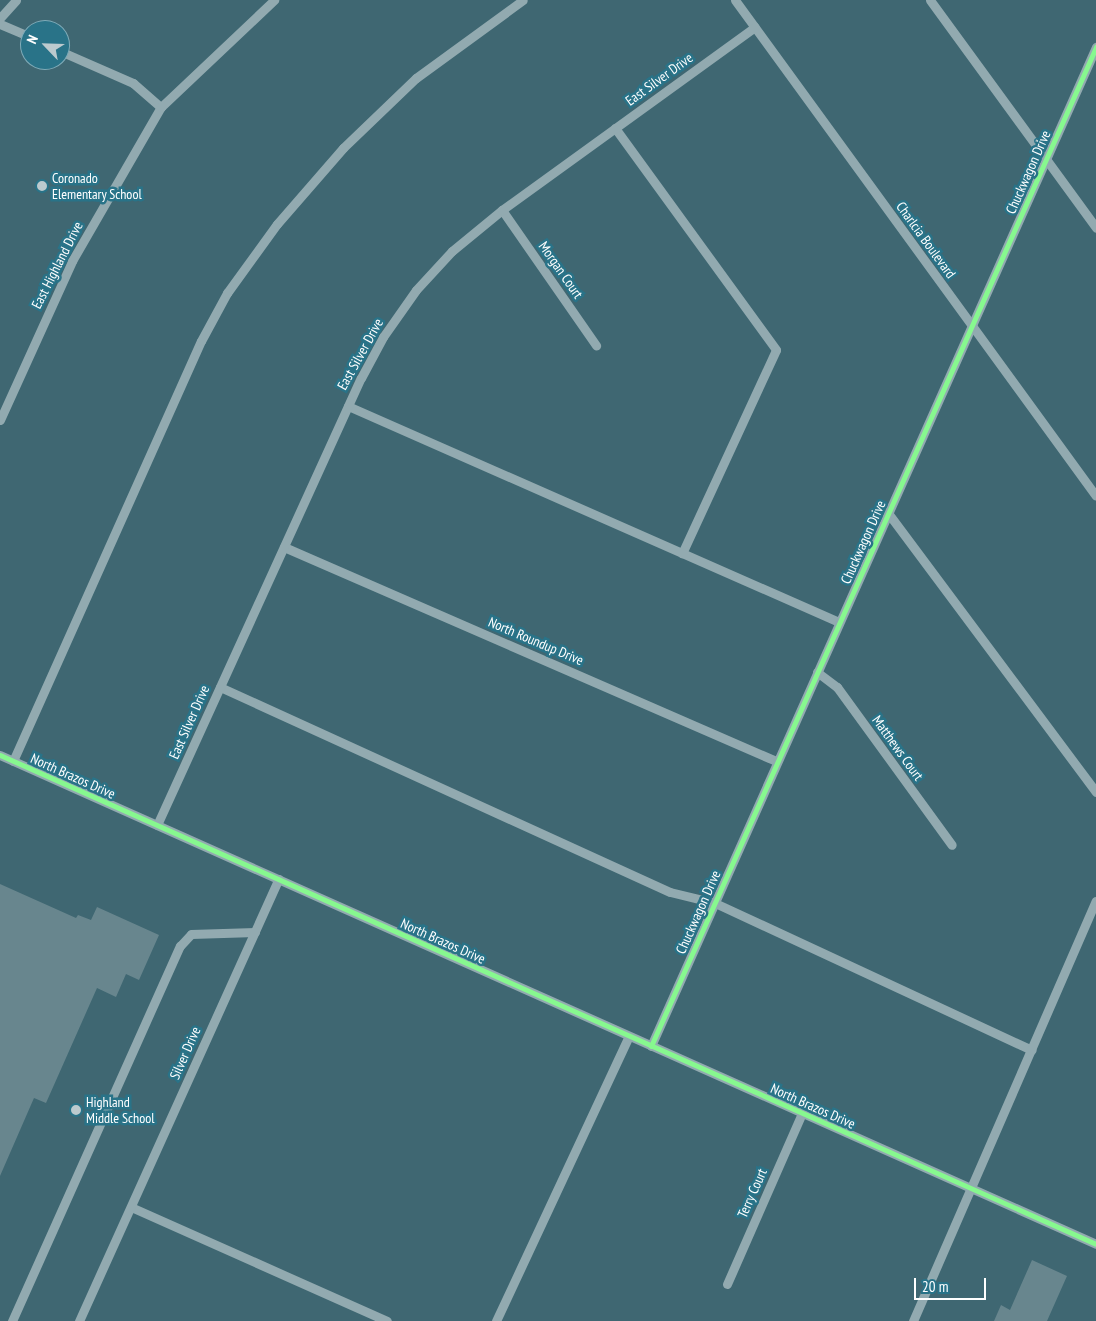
<!DOCTYPE html>
<style>
body{margin:0}
#map{position:relative;width:1096px;height:1321px;overflow:hidden;background:#3f6772;font-family:"PT Sans Narrow",sans-serif}
div>[style]{position:absolute}
.building>*{inset:0;background:#68868e}
.minor>*{height:9px;margin:-4.5px;padding:0 4.5px;transform-origin:4.5px;border-radius:4.5px;background:#92aab0}
.cycleway>*{height:5px;margin:-2.5px;padding:0 2.5px;transform-origin:2.5px;border-radius:2.5px;background:#87f88f}
.dots>*{width:14px;height:14px;translate:-50% -50%;box-sizing:border-box;border:2px solid #297388;border-radius:50%}
span{translate:-50% -50%;white-space:nowrap;text-align:center;line-height:1.15;-webkit-text-stroke:5px #297388;paint-order:stroke}
.street-label{font-size:14px;color:#fff}
.poi-label{font-size:14px;color:#fff}
.left{translate:0 -50%;text-align:left}
.north{position:absolute;left:20px;top:20px;width:50px;height:50px;box-sizing:border-box;background:#297388;border:1px solid #7fabb8;border-radius:50%;rotate:294deg;font-size:14px;font-weight:700;line-height:20px;text-align:center;color:#fff}
.north::after{content:'';display:block;margin:auto;width:18px;height:22px;background:#bccace;clip-path:polygon(50% 0,100% 100%,50% 72%,0 100%)}
.scale{position:absolute;left:914px;top:1278px;width:72px;height:22px;box-sizing:border-box;border:2px solid #fff;border-top:0;padding-left:6px;font-size:15px;line-height:18px;white-space:nowrap;color:#fff;-webkit-text-stroke:4px #297388;paint-order:stroke}
</style>
<div id="map">
<div class="building">
<div style="clip-path:polygon(0 884px,76px 918px,78px 915px,91px 920px,97px 907px,159px 935px,139px 980px,126px 974px,116px 997px,97px 988px,46px 1103px,34px 1098px,0 1176px)"></div>
<div style="clip-path:polygon(1032px 1260px,1067px 1276px,1047px 1321px,994px 1321px,1001px 1305px,1010px 1310px)"></div>
</div>
<div class="minor">
<div style="left:735px;top:0;width:613px;rotate:53.95deg"></div>
<div style="left:930px;top:0;width:282px;rotate:53.9deg"></div>
<div style="left:0;top:18px;width:24px;rotate:-48deg"></div>
<div style="left:0;top:24px;width:33px;rotate:23deg"></div>
<div style="left:60px;top:51px;width:80px;rotate:23.7deg"></div>
<div style="left:133px;top:83px;width:37px;rotate:41deg"></div>
<div style="left:615px;top:128px;width:274px;rotate:54deg"></div>
<div style="left:776px;top:350px;width:224px;rotate:114.8deg"></div>
<div style="left:502px;top:210px;width:165px;rotate:55.2deg"></div>
<div style="left:348px;top:406px;width:536px;rotate:23.75deg"></div>
<div style="left:0;top:420px;width:175px;rotate:-65.6deg"></div>
<div style="left:72px;top:261px;width:178px;rotate:-60deg"></div>
<div style="left:161px;top:107px;width:156px;rotate:-43.4deg"></div>
<div style="left:888px;top:513px;width:348px;rotate:53.3deg"></div>
<div style="left:284px;top:547px;width:537px;rotate:23.51deg"></div>
<div style="left:817px;top:672px;width:25px;rotate:37deg"></div>
<div style="left:837px;top:687px;width:195px;rotate:54deg"></div>
<div style="left:220px;top:687px;width:494px;rotate:24.5deg"></div>
<div style="left:670px;top:892px;width:46px;rotate:13.7deg"></div>
<div style="left:715px;top:903px;width:349px;rotate:24.9deg"></div>
<div style="left:0;top:755px;width:1200px;rotate:24.04deg"></div>
<div style="left:13px;top:761px;width:460px;rotate:-65.9deg"></div>
<div style="left:201px;top:341px;width:55px;rotate:-61.6deg"></div>
<div style="left:227px;top:293px;width:85px;rotate:-54.1deg"></div>
<div style="left:277px;top:224px;width:101px;rotate:-49deg"></div>
<div style="left:343px;top:148px;width:101px;rotate:-43.8deg"></div>
<div style="left:416px;top:78px;width:132px;rotate:-36.1deg"></div>
<div style="left:157px;top:825px;width:491px;rotate:-65.5deg"></div>
<div style="left:361px;top:378px;width:47px;rotate:-61.8deg"></div>
<div style="left:383px;top:337px;width:57px;rotate:-54.9deg"></div>
<div style="left:416px;top:290px;width:53px;rotate:-47.3deg"></div>
<div style="left:452px;top:251px;width:65px;rotate:-39.4deg"></div>
<div style="left:502px;top:210px;width:312px;rotate:-35.9deg"></div>
<div style="left:651px;top:1046px;width:1094px;rotate:-65.99deg"></div>
<div style="left:131px;top:1207px;width:280px;rotate:24deg"></div>
<div style="left:727px;top:1284px;width:187px;rotate:-66.3deg"></div>
<div style="left:12px;top:1321px;width:411px;rotate:-65.9deg"></div>
<div style="left:180px;top:946px;width:16px;rotate:-47deg"></div>
<div style="left:191px;top:934px;width:64px;rotate:-1.8deg"></div>
<div style="left:79px;top:1321px;width:485px;rotate:-65.7deg"></div>
<div style="left:496px;top:1321px;width:312px;rotate:-65deg"></div>
<div style="left:913px;top:1321px;width:458px;rotate:-66.5deg"></div>
</div>
<div class="cycleway">
<div style="left:0;top:755px;width:1200px;rotate:24.04deg"></div>
<div style="left:651px;top:1046px;width:1094px;rotate:-65.99deg"></div>
</div>
<div class="dots">
<div style="left:42px;top:186px;background:#bccace"></div>
<div style="left:76px;top:1110px;background:#bccace"></div>
</div>
<div class="street-label">
<span style="left:659px;top:79px;rotate:-36deg">East Silver Drive</span>
<span style="left:1028px;top:172px;rotate:-66deg">Chuckwagon Drive</span>
<span style="left:926px;top:240px;rotate:54deg">Charlcia Boulevard</span>
<span style="left:57px;top:265px;rotate:-63deg">East Highland Drive</span>
<span style="left:561px;top:270px;rotate:55deg">Morgan Court</span>
<span style="left:360px;top:354px;rotate:-61deg">East Silver Drive</span>
<span style="left:863px;top:542px;rotate:-66deg">Chuckwagon Drive</span>
<span style="left:536px;top:641px;rotate:23deg">North Roundup Drive</span>
<span style="left:189px;top:722px;rotate:-66deg">East Silver Drive</span>
<span style="left:898px;top:748px;rotate:54deg">Matthews Court</span>
<span style="left:73px;top:776px;rotate:24deg">North Brazos Drive</span>
<span style="left:698px;top:912px;rotate:-66deg">Chuckwagon Drive</span>
<span style="left:443px;top:941px;rotate:24deg">North Brazos Drive</span>
<span style="left:185px;top:1053px;rotate:-66deg">Silver Drive</span>
<span style="left:813px;top:1106px;rotate:24deg">North Brazos Drive</span>
<span style="left:752px;top:1193px;rotate:-66deg">Terry Court</span>
</div>
<div class="poi-label">
<span class="left" style="left:52px;top:186px">Coronado<br>Elementary School</span>
<span class="left" style="left:86px;top:1110px">Highland<br>Middle School</span>
</div>
<div class="north">N</div>
<div class="scale">20 m</div>
</div>
